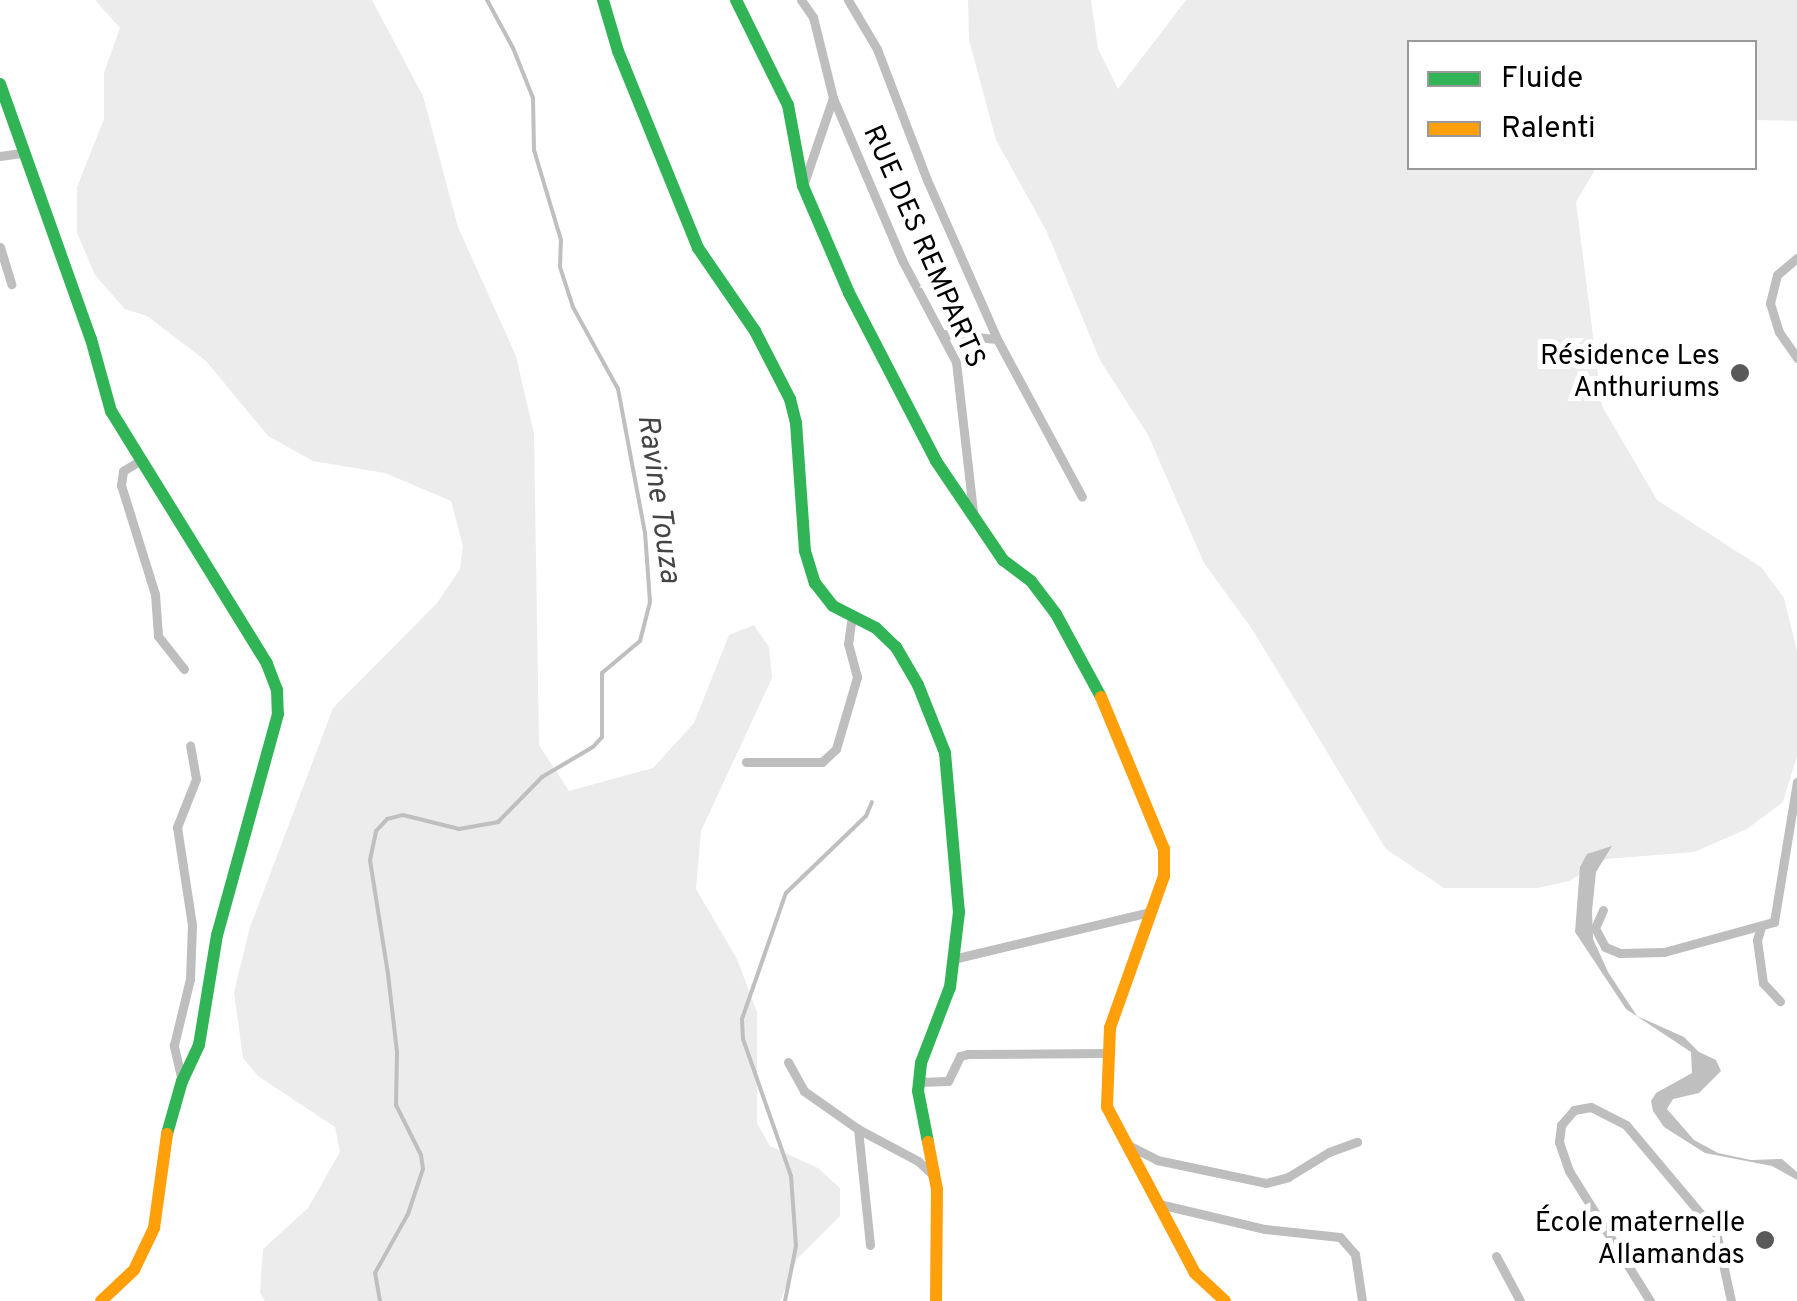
<!DOCTYPE html>
<meta charset="utf-8">
<style>
body{margin:0}
#map{position:relative;width:1797px;height:1301px;overflow:hidden;background:#fff;font-family:Overpass,sans-serif}
div>[style]{position:absolute}
.green>*{inset:0;background:#ececec}
.water>*{inset:0;background:#bfbfbf}
.stream>*{height:4px;margin:-2px;padding:0 2px;transform-origin:2px;border-radius:2px;background:#bfbfbf}
.street>*{height:9px;margin:-4.5px;padding:0 4.5px;transform-origin:4.5px;border-radius:4.5px;background:#bebebe}
.fast>*{height:12px;margin:-6px;padding:0 6px;transform-origin:6px;border-radius:6px;background:#30b455}
.slow>*{height:12px;margin:-6px;padding:0 6px;transform-origin:6px;border-radius:6px;background:#ff9f0a}
.dots>*{width:28px;height:28px;translate:-50% -50%;box-sizing:border-box;border:5px solid #fff;border-radius:50%}
span{translate:-50% -50%;white-space:nowrap;text-align:center;line-height:1.15;-webkit-text-stroke:10px #fff;paint-order:stroke}
.street-label{font-size:28px;color:#000}
.poi-label{font-size:28px;color:#000}
.right{translate:-100% -50%;text-align:right}
.water-label{font-size:30px;color:#444;font-style:italic}
.legend{position:absolute;left:1407px;top:40px;width:350px;height:130px;box-sizing:border-box;background:#fff;border:2px solid #999;margin:0;padding:12px 18px;list-style:none;font-size:30px;color:#000}
.legend li{display:flex;align-items:center;gap:20px;height:50px}
.legend b{width:50px;border:2px solid #999}
</style>
<div id="map">
<div class="green">
<div style="clip-path:polygon(95px 0,372px 0,423px 96px,458px 227px,516px 356px,534px 434px,539px 745px,569px 791px,653px 768px,694px 723px,729px 635px,754px 625px,769px 647px,772px 678px,701px 831px,696px 889px,737px 959px,757px 1012px,757px 1123px,770px 1146px,818px 1168px,840px 1188px,840px 1216px,797px 1259px,780px 1301px,265px 1301px,260px 1293px,263px 1249px,308px 1208px,340px 1152px,335px 1127px,258px 1076px,243px 1058px,234px 992px,250px 927px,333px 708px,437px 603px,460px 569px,463px 546px,451px 501px,385px 473px,313px 461px,268px 436px,206px 361px,147px 316px,125px 309px,95px 275px,77px 233px,77px 187px,104px 119px,104px 73px,120px 28px)"></div>
<div style="clip-path:polygon(968px 0,1091px 0,1098px 49px,1118px 89px,1186px 0,1797px 0,1797px 121px,1755px 120px,1754px 42px,1410px 42px,1410px 168px,1596px 168px,1576px 202px,1602px 406px,1657px 500px,1761px 567px,1784px 598px,1797px 651px,1797px 756px,1783px 802px,1747px 829px,1694px 852px,1606px 859px,1569px 881px,1538px 888px,1444px 888px,1386px 849px,1252px 629px,1204px 563px,1148px 435px,1100px 360px,1046px 230px,996px 140px,969px 40px)"></div>
</div>
<div class="water">
<div style="clip-path:polygon(1612px 846px,1596px 872px,1592px 911px,1593px 939px,1608px 972px,1637px 1016px,1684px 1037px,1699px 1052px,1716px 1060px,1721px 1071px,1699px 1093px,1673px 1099px,1667px 1109px,1694px 1140px,1718px 1153px,1751px 1160px,1782px 1159px,1797px 1172px,1797px 1180px,1772px 1166px,1705px 1153px,1664px 1127px,1653px 1111px,1651px 1101px,1656px 1093px,1692px 1073px,1691px 1052px,1626px 1009px,1575px 932px,1580px 867px,1587px 854px)"></div>
</div>
<div class="stream">
<div style="left:380px;top:1301px;width:28px;rotate:-100deg"></div>
<div style="left:375px;top:1273px;width:68px;rotate:-60.8deg"></div>
<div style="left:408px;top:1214px;width:47px;rotate:-71.6deg"></div>
<div style="left:423px;top:1169px;width:14px;rotate:-98deg"></div>
<div style="left:421px;top:1155px;width:56px;rotate:-116.6deg"></div>
<div style="left:396px;top:1105px;width:53px;rotate:-88.9deg"></div>
<div style="left:397px;top:1052px;width:79px;rotate:-96.6deg"></div>
<div style="left:388px;top:974px;width:115px;rotate:-99deg"></div>
<div style="left:370px;top:860px;width:30px;rotate:-78deg"></div>
<div style="left:376px;top:831px;width:16px;rotate:-47deg"></div>
<div style="left:387px;top:819px;width:16px;rotate:-14deg"></div>
<div style="left:403px;top:815px;width:58px;rotate:14deg"></div>
<div style="left:459px;top:829px;width:40px;rotate:-10deg"></div>
<div style="left:498px;top:822px;width:63px;rotate:-45.6deg"></div>
<div style="left:542px;top:777px;width:59px;rotate:-30.5deg"></div>
<div style="left:593px;top:747px;width:13px;rotate:-48deg"></div>
<div style="left:602px;top:737px;width:64px;rotate:-90deg"></div>
<div style="left:602px;top:673px;width:50px;rotate:-40.1deg"></div>
<div style="left:640px;top:641px;width:40px;rotate:-75.6deg"></div>
<div style="left:650px;top:602px;width:69px;rotate:-94.1deg"></div>
<div style="left:645px;top:533px;width:147px;rotate:-100.6deg"></div>
<div style="left:618px;top:389px;width:94px;rotate:-118.8deg"></div>
<div style="left:573px;top:307px;width:42px;rotate:-108deg"></div>
<div style="left:560px;top:267px;width:27px;rotate:-88deg"></div>
<div style="left:561px;top:240px;width:94px;rotate:-106.7deg"></div>
<div style="left:534px;top:150px;width:52px;rotate:-91.1deg"></div>
<div style="left:533px;top:98px;width:54px;rotate:-111.8deg"></div>
<div style="left:513px;top:48px;width:55px;rotate:-118.4deg"></div>
<div style="left:785px;top:1301px;width:56px;rotate:-78.7deg"></div>
<div style="left:796px;top:1246px;width:70px;rotate:-94.1deg"></div>
<div style="left:791px;top:1176px;width:145px;rotate:-109.3deg"></div>
<div style="left:743px;top:1039px;width:20px;rotate:-93deg"></div>
<div style="left:742px;top:1019px;width:133px;rotate:-70.8deg"></div>
<div style="left:786px;top:893px;width:111px;rotate:-43.9deg"></div>
<div style="left:866px;top:816px;width:15px;rotate:-67deg"></div>
</div>
<div class="street">
<div style="left:801px;top:0;width:21px;rotate:55deg"></div>
<div style="left:813px;top:17px;width:83px;rotate:76.1deg"></div>
<div style="left:833px;top:98px;width:176px;rotate:66.9deg"></div>
<div style="left:902px;top:260px;width:115px;rotate:62.1deg"></div>
<div style="left:956px;top:362px;width:151px;rotate:83.5deg"></div>
<div style="left:848px;top:0;width:57px;rotate:59.4deg"></div>
<div style="left:877px;top:49px;width:140px;rotate:69.1deg"></div>
<div style="left:927px;top:180px;width:174px;rotate:66.2deg"></div>
<div style="left:997px;top:339px;width:179px;rotate:61.7deg"></div>
<div style="left:0;top:156px;width:21px;rotate:-8deg"></div>
<div style="left:804px;top:183px;width:90px;rotate:-71.2deg"></div>
<div style="left:0;top:247px;width:39px;rotate:73deg"></div>
<div style="left:1797px;top:258px;width:26px;rotate:140deg"></div>
<div style="left:1777px;top:275px;width:29px;rotate:104deg"></div>
<div style="left:1770px;top:303px;width:30px;rotate:73deg"></div>
<div style="left:1779px;top:332px;width:32px;rotate:55deg"></div>
<div style="left:943px;top:334px;width:54px;rotate:5.3deg"></div>
<div style="left:141px;top:460px;width:21px;rotate:149deg"></div>
<div style="left:123px;top:471px;width:14px;rotate:98deg"></div>
<div style="left:121px;top:485px;width:114px;rotate:72.7deg"></div>
<div style="left:155px;top:594px;width:42px;rotate:85.9deg"></div>
<div style="left:158px;top:636px;width:42px;rotate:51.8deg"></div>
<div style="left:746px;top:762px;width:76px"></div>
<div style="left:822px;top:762px;width:19px;rotate:-43deg"></div>
<div style="left:836px;top:749px;width:75px;rotate:-73.7deg"></div>
<div style="left:857px;top:677px;width:34px;rotate:-105deg"></div>
<div style="left:848px;top:644px;width:28px;rotate:-82deg"></div>
<div style="left:1603px;top:910px;width:20px;rotate:114deg"></div>
<div style="left:1595px;top:928px;width:21px;rotate:62deg"></div>
<div style="left:1605px;top:947px;width:16px;rotate:22deg"></div>
<div style="left:1620px;top:953px;width:44px;rotate:-1.3deg"></div>
<div style="left:1664px;top:952px;width:114px;rotate:-15.3deg"></div>
<div style="left:1774px;top:922px;width:142px;rotate:-80.7deg"></div>
<div style="left:1761px;top:927px;width:14px;rotate:107deg"></div>
<div style="left:1757px;top:940px;width:43px;rotate:82.1deg"></div>
<div style="left:1763px;top:983px;width:25px;rotate:47deg"></div>
<div style="left:953px;top:959px;width:204px;rotate:-13.4deg"></div>
<div style="left:788px;top:1062px;width:33px;rotate:61deg"></div>
<div style="left:804px;top:1091px;width:66px;rotate:35.1deg"></div>
<div style="left:182px;top:1081px;width:37px;rotate:-103deg"></div>
<div style="left:174px;top:1045px;width:68px;rotate:-76.4deg"></div>
<div style="left:190px;top:979px;width:54px;rotate:-87.9deg"></div>
<div style="left:192px;top:925px;width:99px;rotate:-98.7deg"></div>
<div style="left:177px;top:827px;width:52px;rotate:-68.4deg"></div>
<div style="left:196px;top:779px;width:34px;rotate:-100deg"></div>
<div style="left:919px;top:1082px;width:29px;rotate:-2deg"></div>
<div style="left:948px;top:1081px;width:28px;rotate:-64deg"></div>
<div style="left:960px;top:1056px;width:8px;rotate:-14deg"></div>
<div style="left:968px;top:1054px;width:137px;rotate:-0.4deg"></div>
<div style="left:1130px;top:1146px;width:30px;rotate:27deg"></div>
<div style="left:1157px;top:1160px;width:111px;rotate:11.9deg"></div>
<div style="left:1266px;top:1183px;width:23px;rotate:-15deg"></div>
<div style="left:1288px;top:1177px;width:48px;rotate:-31.4deg"></div>
<div style="left:1329px;top:1152px;width:30px;rotate:-20deg"></div>
<div style="left:1159px;top:1204px;width:109px;rotate:13.3deg"></div>
<div style="left:1265px;top:1229px;width:75px;rotate:6.1deg"></div>
<div style="left:1340px;top:1237px;width:23px;rotate:49deg"></div>
<div style="left:1355px;top:1254px;width:48px;rotate:81.5deg"></div>
<div style="left:870px;top:1245px;width:117px;rotate:-95.9deg"></div>
<div style="left:858px;top:1129px;width:68px;rotate:28.1deg"></div>
<div style="left:918px;top:1161px;width:22px;rotate:43deg"></div>
<div style="left:1496px;top:1256px;width:51px;rotate:61.9deg"></div>
<div style="left:1650px;top:1301px;width:153px;rotate:-121.9deg"></div>
<div style="left:1569px;top:1171px;width:31px;rotate:-109deg"></div>
<div style="left:1559px;top:1142px;width:17px;rotate:-83deg"></div>
<div style="left:1561px;top:1125px;width:20px;rotate:-49deg"></div>
<div style="left:1574px;top:1110px;width:17px;rotate:-10deg"></div>
<div style="left:1591px;top:1107px;width:39px;rotate:27deg"></div>
<div style="left:1626px;top:1125px;width:140px;rotate:49.9deg"></div>
<div style="left:1716px;top:1232px;width:71px;rotate:77.7deg"></div>
</div>
<div class="fast">
<div style="left:603px;top:0;width:53px;rotate:73.6deg"></div>
<div style="left:618px;top:51px;width:213px;rotate:67.9deg"></div>
<div style="left:698px;top:248px;width:101px;rotate:55.5deg"></div>
<div style="left:755px;top:331px;width:76px;rotate:62.8deg"></div>
<div style="left:790px;top:399px;width:25px;rotate:76deg"></div>
<div style="left:796px;top:423px;width:128px;rotate:86deg"></div>
<div style="left:805px;top:551px;width:34px;rotate:73deg"></div>
<div style="left:815px;top:583px;width:29px;rotate:52deg"></div>
<div style="left:833px;top:606px;width:48px;rotate:27.1deg"></div>
<div style="left:876px;top:628px;width:28px;rotate:44deg"></div>
<div style="left:896px;top:647px;width:44px;rotate:59.9deg"></div>
<div style="left:918px;top:685px;width:73px;rotate:68.3deg"></div>
<div style="left:945px;top:753px;width:160px;rotate:85deg"></div>
<div style="left:959px;top:912px;width:76px;rotate:96.8deg"></div>
<div style="left:950px;top:987px;width:81px;rotate:110.9deg"></div>
<div style="left:921px;top:1063px;width:28px;rotate:96deg"></div>
<div style="left:918px;top:1091px;width:52px;rotate:78.9deg"></div>
<div style="left:736px;top:0;width:117px;rotate:63.7deg"></div>
<div style="left:788px;top:105px;width:82px;rotate:79.5deg"></div>
<div style="left:803px;top:186px;width:116px;rotate:66.7deg"></div>
<div style="left:849px;top:293px;width:189px;rotate:62.6deg"></div>
<div style="left:936px;top:461px;width:120px;rotate:55.9deg"></div>
<div style="left:1003px;top:560px;width:35px;rotate:37deg"></div>
<div style="left:1031px;top:581px;width:41px;rotate:52.9deg"></div>
<div style="left:1056px;top:614px;width:94px;rotate:61.5deg"></div>
<div style="left:0;top:84px;width:271px;rotate:70.4deg"></div>
<div style="left:91px;top:339px;width:75px;rotate:74.5deg"></div>
<div style="left:111px;top:411px;width:297px;rotate:58.3deg"></div>
<div style="left:267px;top:664px;width:28px;rotate:69deg"></div>
<div style="left:277px;top:690px;width:24px;rotate:88deg"></div>
<div style="left:278px;top:714px;width:229px;rotate:105.4deg"></div>
<div style="left:217px;top:935px;width:111px;rotate:99.3deg"></div>
<div style="left:199px;top:1045px;width:40px;rotate:115deg"></div>
<div style="left:182px;top:1081px;width:55px;rotate:105.8deg"></div>
</div>
<div class="slow">
<div style="left:1101px;top:697px;width:165px;rotate:67.5deg"></div>
<div style="left:1164px;top:849px;width:27px;rotate:90deg"></div>
<div style="left:1164px;top:876px;width:161px;rotate:109.6deg"></div>
<div style="left:1110px;top:1028px;width:79px;rotate:92.2deg"></div>
<div style="left:1107px;top:1107px;width:188px;rotate:62.1deg"></div>
<div style="left:1195px;top:1273px;width:41px;rotate:43deg"></div>
<div style="left:928px;top:1142px;width:48px;rotate:79.2deg"></div>
<div style="left:937px;top:1189px;width:112px;rotate:90.5deg"></div>
<div style="left:101px;top:1301px;width:45px;rotate:-43.2deg"></div>
<div style="left:134px;top:1270px;width:47px;rotate:-64.5deg"></div>
<div style="left:154px;top:1228px;width:95px;rotate:-82.1deg"></div>
</div>
<div class="dots">
<div style="left:1740px;top:373px;background:#595959"></div>
<div style="left:1765px;top:1240px;background:#595959"></div>
</div>
<div class="street-label">
<span style="left:923px;top:247px;rotate:66deg">RUE DES REMPARTS</span>
</div>
<div class="poi-label">
<span class="right" style="left:1720px;top:373px">Résidence Les<br>Anthuriums</span>
<span class="right" style="left:1745px;top:1240px">École maternelle<br>Allamandas</span>
</div>
<div class="water-label">
<span style="left:657px;top:499px;rotate:82deg">Ravine Touza</span>
</div>
<ul class="legend">
<li><b style="height:12px;background:#30b455"></b>Fluide</li>
<li><b style="height:12px;background:#ff9f0a"></b>Ralenti</li>
</ul>
</div>
